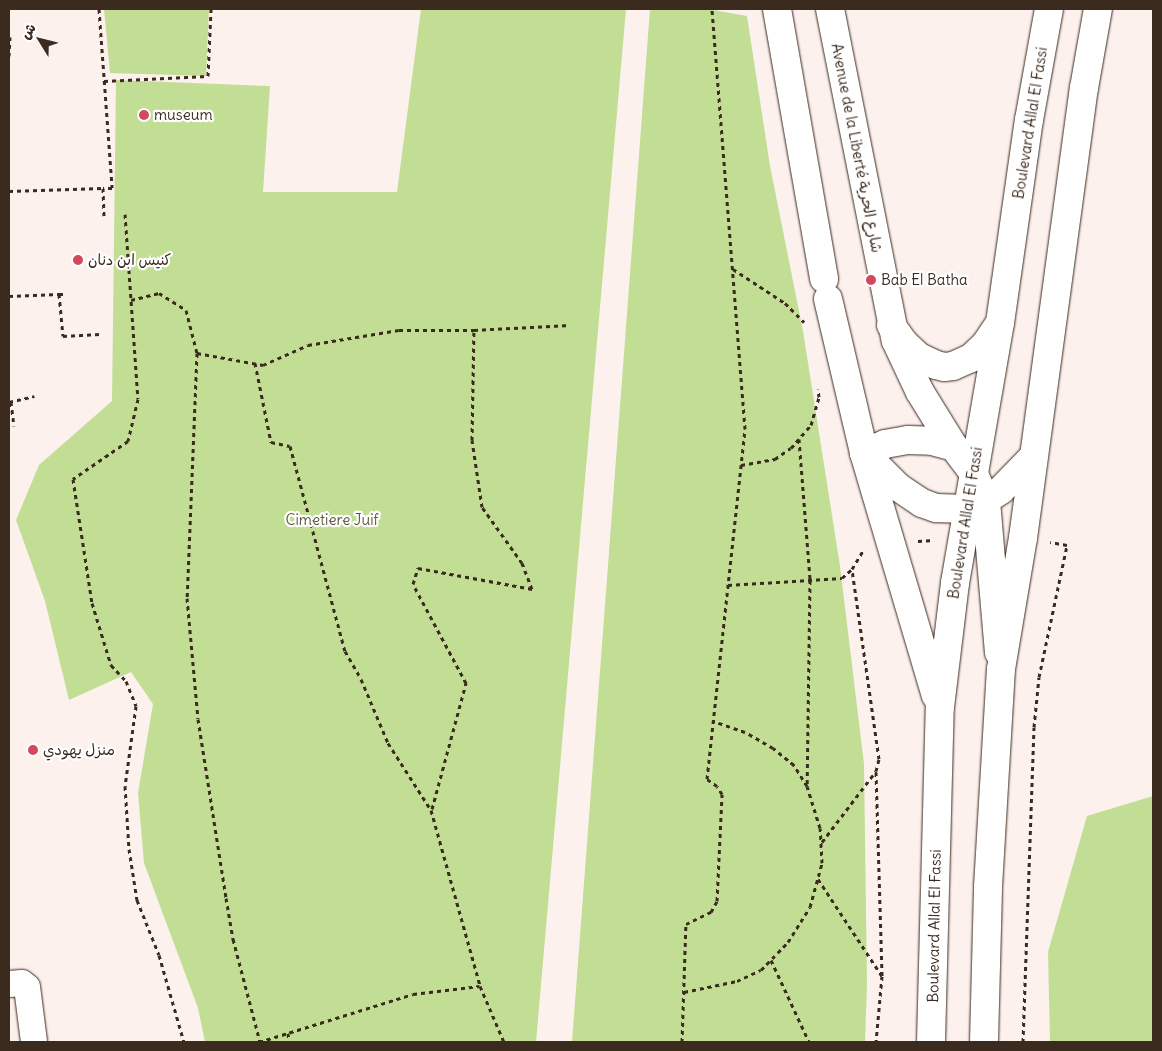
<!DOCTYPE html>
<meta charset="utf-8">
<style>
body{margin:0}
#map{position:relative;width:1162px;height:1051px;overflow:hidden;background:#fcf1ed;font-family:Delius,"Playpen Sans Arabic",sans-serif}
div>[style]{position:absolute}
.green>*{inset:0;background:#c2de95}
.path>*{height:3px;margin-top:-1.5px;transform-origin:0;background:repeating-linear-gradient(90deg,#3b2a1e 0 4px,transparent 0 8px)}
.roads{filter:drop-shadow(0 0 1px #3b2a1e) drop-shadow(0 0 1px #3b2a1e)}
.street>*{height:26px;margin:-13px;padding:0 13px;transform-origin:13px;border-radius:13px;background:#fff}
.secondary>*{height:28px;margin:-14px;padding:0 14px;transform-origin:14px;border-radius:14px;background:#fff}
.primary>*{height:28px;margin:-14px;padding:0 14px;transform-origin:14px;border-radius:14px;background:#fff}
.dots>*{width:14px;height:14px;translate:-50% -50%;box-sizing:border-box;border:2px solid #fff;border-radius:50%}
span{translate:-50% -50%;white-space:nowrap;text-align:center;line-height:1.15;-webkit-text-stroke:4.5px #fff;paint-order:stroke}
.poi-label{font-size:15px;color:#3b2a1e}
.left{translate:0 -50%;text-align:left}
.street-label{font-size:15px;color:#3b2a1e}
.park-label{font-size:15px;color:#5d573c}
.frame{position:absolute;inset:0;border:10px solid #3b2a1e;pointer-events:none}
.north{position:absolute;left:15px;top:15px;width:50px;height:50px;-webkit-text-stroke:4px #fff;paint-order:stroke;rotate:306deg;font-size:14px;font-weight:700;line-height:20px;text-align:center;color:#3b2a1e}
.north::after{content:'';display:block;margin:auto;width:18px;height:22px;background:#3b2a1e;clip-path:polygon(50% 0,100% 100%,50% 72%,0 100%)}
</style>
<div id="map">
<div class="green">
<div style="clip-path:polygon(104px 9px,209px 9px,206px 76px,110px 73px)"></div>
<div style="clip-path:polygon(421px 9px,626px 9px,536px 1042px,205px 1042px,198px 1008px,144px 863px,138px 793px,153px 704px,131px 672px,69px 700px,45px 601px,16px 520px,39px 465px,112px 401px,116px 80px,270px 86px,263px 192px,397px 192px)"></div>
<div style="clip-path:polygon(650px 9px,707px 9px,747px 16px,770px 166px,803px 331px,840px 566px,864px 764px,867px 985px,865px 1042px,572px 1042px)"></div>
<div style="clip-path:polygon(1153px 796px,1153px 1042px,1050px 1042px,1048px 952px,1087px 816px)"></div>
</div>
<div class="path">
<div style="left:99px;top:9px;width:179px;rotate:85.8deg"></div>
<div style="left:112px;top:188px;width:9px;rotate:180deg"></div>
<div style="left:9px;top:56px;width:19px;rotate:-87deg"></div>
<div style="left:104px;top:81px;width:104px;rotate:-2.8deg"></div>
<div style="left:208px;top:76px;width:67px;rotate:-87.4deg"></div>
<div style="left:9px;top:191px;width:94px;rotate:-1.8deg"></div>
<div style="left:103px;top:188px;width:28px;rotate:88deg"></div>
<div style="left:125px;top:214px;width:185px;rotate:86deg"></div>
<div style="left:138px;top:399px;width:43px;rotate:103.4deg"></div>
<div style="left:128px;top:441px;width:67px;rotate:145.4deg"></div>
<div style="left:73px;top:479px;width:125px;rotate:81.3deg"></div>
<div style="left:92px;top:603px;width:65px;rotate:73deg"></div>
<div style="left:111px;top:665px;width:22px;rotate:47deg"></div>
<div style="left:126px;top:681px;width:27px;rotate:68deg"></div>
<div style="left:136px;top:706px;width:81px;rotate:97.8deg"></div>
<div style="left:125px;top:786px;width:63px;rotate:86.4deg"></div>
<div style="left:129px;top:849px;width:52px;rotate:81.1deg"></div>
<div style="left:137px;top:900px;width:59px;rotate:68.2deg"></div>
<div style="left:159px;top:955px;width:91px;rotate:74deg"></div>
<div style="left:733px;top:269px;width:62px;rotate:33.2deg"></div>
<div style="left:785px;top:303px;width:27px;rotate:45deg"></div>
<div style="left:59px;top:294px;width:6px"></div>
<div style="left:9px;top:296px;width:50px;rotate:-2.3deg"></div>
<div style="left:59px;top:294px;width:42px;rotate:84.6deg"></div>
<div style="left:63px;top:336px;width:37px;rotate:-3deg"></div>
<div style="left:131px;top:300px;width:29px;rotate:-14deg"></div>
<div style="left:159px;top:293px;width:32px;rotate:32deg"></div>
<div style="left:186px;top:310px;width:44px;rotate:75.7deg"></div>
<div style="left:197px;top:353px;width:245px;rotate:92.3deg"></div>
<div style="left:187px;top:598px;width:121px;rotate:84.8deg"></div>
<div style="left:198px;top:719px;width:181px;rotate:81.1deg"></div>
<div style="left:226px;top:898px;width:42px;rotate:80.3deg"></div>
<div style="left:233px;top:939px;width:106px;rotate:75.3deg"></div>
<div style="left:197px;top:353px;width:67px;rotate:10.3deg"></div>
<div style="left:263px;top:365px;width:49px;rotate:-24deg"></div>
<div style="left:308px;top:345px;width:92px;rotate:-9.4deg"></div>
<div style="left:399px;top:330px;width:75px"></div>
<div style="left:474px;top:330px;width:96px;rotate:-3deg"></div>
<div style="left:255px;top:363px;width:81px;rotate:78.6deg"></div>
<div style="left:271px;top:442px;width:19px;rotate:12deg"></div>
<div style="left:290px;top:446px;width:212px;rotate:75deg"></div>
<div style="left:345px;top:651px;width:32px;rotate:60deg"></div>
<div style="left:361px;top:679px;width:69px;rotate:67.1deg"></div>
<div style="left:388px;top:743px;width:80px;rotate:57.3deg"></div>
<div style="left:431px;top:810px;width:183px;rotate:74.4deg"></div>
<div style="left:480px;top:986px;width:61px;rotate:66.8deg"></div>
<div style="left:9px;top:402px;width:26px;rotate:-13deg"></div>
<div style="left:11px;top:402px;width:24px;rotate:83deg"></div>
<div style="left:799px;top:439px;width:141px;rotate:85.5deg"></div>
<div style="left:810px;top:580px;width:206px;rotate:90.8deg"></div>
<div style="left:741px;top:465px;width:35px;rotate:-10deg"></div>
<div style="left:775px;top:459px;width:19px;rotate:-35deg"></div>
<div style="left:791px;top:448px;width:30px;rotate:-49deg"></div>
<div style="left:811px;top:425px;width:29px;rotate:-74deg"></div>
<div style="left:819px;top:397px;width:8px;rotate:-97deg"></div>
<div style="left:918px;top:541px;width:16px;rotate:-4deg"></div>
<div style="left:728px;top:585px;width:114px;rotate:-3.5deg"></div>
<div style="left:842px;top:578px;width:13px;rotate:-42deg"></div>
<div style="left:852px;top:569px;width:21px;rotate:-59deg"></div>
<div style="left:876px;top:772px;width:204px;rotate:88.3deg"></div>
<div style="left:432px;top:809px;width:131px;rotate:-74.9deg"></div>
<div style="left:466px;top:683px;width:112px;rotate:-118.2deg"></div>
<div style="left:413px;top:584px;width:17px;rotate:-73deg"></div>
<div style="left:418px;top:568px;width:116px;rotate:10.4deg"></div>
<div style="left:532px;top:589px;width:28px;rotate:-111deg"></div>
<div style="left:522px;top:563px;width:69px;rotate:-125.5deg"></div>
<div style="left:482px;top:507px;width:68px;rotate:-98.5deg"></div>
<div style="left:472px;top:440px;width:110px;rotate:-89deg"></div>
<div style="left:822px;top:842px;width:89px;rotate:-52.7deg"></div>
<div style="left:876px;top:771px;width:12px;rotate:-76deg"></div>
<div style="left:879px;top:759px;width:192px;rotate:-98.1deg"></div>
<div style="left:818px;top:879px;width:116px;rotate:56.6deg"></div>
<div style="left:882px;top:976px;width:66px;rotate:95.2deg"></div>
<div style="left:771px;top:960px;width:90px;rotate:65.1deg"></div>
<div style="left:684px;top:992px;width:54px;rotate:-11.7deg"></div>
<div style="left:737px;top:981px;width:26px;rotate:-25deg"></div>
<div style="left:761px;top:970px;width:39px;rotate:-46deg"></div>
<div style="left:788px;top:942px;width:41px;rotate:-57.8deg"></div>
<div style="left:810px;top:907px;width:46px;rotate:-74.7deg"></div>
<div style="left:822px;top:863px;width:35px;rotate:-93deg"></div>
<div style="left:820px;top:828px;width:44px;rotate:-107.2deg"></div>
<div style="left:807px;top:786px;width:25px;rotate:-122deg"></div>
<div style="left:794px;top:765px;width:27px;rotate:-141deg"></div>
<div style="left:773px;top:748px;width:32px;rotate:-150deg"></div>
<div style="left:745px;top:732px;width:34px;rotate:-161deg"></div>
<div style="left:288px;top:1033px;width:9px;rotate:84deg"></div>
<div style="left:259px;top:1042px;width:161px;rotate:-17.3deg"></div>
<div style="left:413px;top:994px;width:67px;rotate:-6.8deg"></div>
<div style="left:682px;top:1042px;width:118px;rotate:-88.1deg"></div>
<div style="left:686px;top:924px;width:28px;rotate:-26deg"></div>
<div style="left:711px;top:912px;width:13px;rotate:-61deg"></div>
<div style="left:717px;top:901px;width:107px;rotate:-87.3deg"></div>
<div style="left:722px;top:794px;width:9px;rotate:-122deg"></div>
<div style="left:717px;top:786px;width:12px;rotate:-145deg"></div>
<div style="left:707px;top:779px;width:352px;rotate:-83.8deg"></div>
<div style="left:745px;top:429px;width:421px;rotate:-94.5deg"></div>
<div style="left:1023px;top:1042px;width:315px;rotate:-88deg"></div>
<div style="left:1034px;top:727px;width:50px;rotate:-84.3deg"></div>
<div style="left:1039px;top:677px;width:135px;rotate:-78deg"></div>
<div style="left:1067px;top:545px;width:17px;rotate:-170deg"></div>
</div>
<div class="roads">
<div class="street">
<div style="left:9px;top:984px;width:13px;rotate:-4deg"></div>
<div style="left:22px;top:983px;width:6px;rotate:39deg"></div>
<div style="left:27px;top:987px;width:55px;rotate:82.7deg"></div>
</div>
<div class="secondary">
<div style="left:777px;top:9px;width:274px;rotate:80.1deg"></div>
<div style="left:830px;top:9px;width:338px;rotate:78.8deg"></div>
<div style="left:896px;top:341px;width:56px;rotate:64.8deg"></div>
<div style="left:920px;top:392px;width:65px;rotate:58.3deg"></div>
<div style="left:954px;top:447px;width:31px;rotate:53deg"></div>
<div style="left:973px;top:472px;width:32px;rotate:66deg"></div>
<div style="left:986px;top:501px;width:152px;rotate:85.1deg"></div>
<div style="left:828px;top:299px;width:158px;rotate:76.8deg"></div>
<div style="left:864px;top:453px;width:48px;rotate:45deg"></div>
<div style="left:898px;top:487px;width:29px;rotate:34deg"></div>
<div style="left:922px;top:503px;width:15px;rotate:20deg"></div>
<div style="left:936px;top:508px;width:30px;rotate:2deg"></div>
<div style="left:966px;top:509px;width:16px;rotate:-22deg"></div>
<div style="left:981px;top:503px;width:24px;rotate:-33deg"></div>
<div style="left:1001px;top:490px;width:47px;rotate:-45.9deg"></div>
<div style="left:864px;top:453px;width:23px;rotate:-23deg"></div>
<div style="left:885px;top:444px;width:23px;rotate:-10deg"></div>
<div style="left:908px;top:440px;width:24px;rotate:2deg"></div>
<div style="left:932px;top:441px;width:23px;rotate:15deg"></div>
</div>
<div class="primary">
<div style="left:891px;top:325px;width:24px;rotate:54deg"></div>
<div style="left:905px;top:344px;width:19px;rotate:43deg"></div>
<div style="left:919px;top:357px;width:19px;rotate:25deg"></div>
<div style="left:936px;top:365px;width:8px;rotate:14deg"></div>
<div style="left:944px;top:367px;width:9px;rotate:-6deg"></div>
<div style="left:953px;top:366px;width:20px;rotate:-24deg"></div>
<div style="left:971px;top:358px;width:19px;rotate:-43deg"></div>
<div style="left:985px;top:345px;width:23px;rotate:-56deg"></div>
<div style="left:864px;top:453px;width:253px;rotate:73.5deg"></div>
<div style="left:931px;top:1042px;width:335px;rotate:-88.5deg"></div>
<div style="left:940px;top:707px;width:125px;rotate:-83.1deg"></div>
<div style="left:955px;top:583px;width:264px;rotate:-80.2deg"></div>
<div style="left:1000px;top:323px;width:205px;rotate:-81.9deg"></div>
<div style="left:1029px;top:120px;width:113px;rotate:-79.8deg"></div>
<div style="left:984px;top:1042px;width:155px;rotate:-88.5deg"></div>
<div style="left:988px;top:887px;width:218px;rotate:-86.6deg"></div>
<div style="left:1001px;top:669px;width:133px;rotate:-80.5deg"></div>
<div style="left:1023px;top:538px;width:454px;rotate:-82.3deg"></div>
<div style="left:1084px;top:88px;width:80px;rotate:-80deg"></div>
</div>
</div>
<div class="dots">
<div style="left:144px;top:115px;background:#d1495b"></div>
<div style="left:78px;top:260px;background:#d1495b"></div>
<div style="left:871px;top:280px;background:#d1495b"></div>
<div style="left:33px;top:750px;background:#d1495b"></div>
</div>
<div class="poi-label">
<span class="left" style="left:154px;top:115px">museum</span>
<span class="left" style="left:88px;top:260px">كنيس ابن دنان</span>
<span class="left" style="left:881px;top:280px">Bab El Batha</span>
<span class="left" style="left:43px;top:750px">منزل يهودي</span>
</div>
<div class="street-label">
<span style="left:1030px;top:123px;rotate:-81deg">Boulevard Allal El Fassi</span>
<span style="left:857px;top:148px;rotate:79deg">Avenue de la Liberté شارع الحرية</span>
<span style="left:965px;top:523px;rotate:-81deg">Boulevard Allal El Fassi</span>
<span style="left:934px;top:926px;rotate:-89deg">Boulevard Allal El Fassi</span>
</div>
<div class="park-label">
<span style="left:332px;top:520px">Cimetiere Juif</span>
</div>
<div class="frame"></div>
<div class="north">ش</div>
</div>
